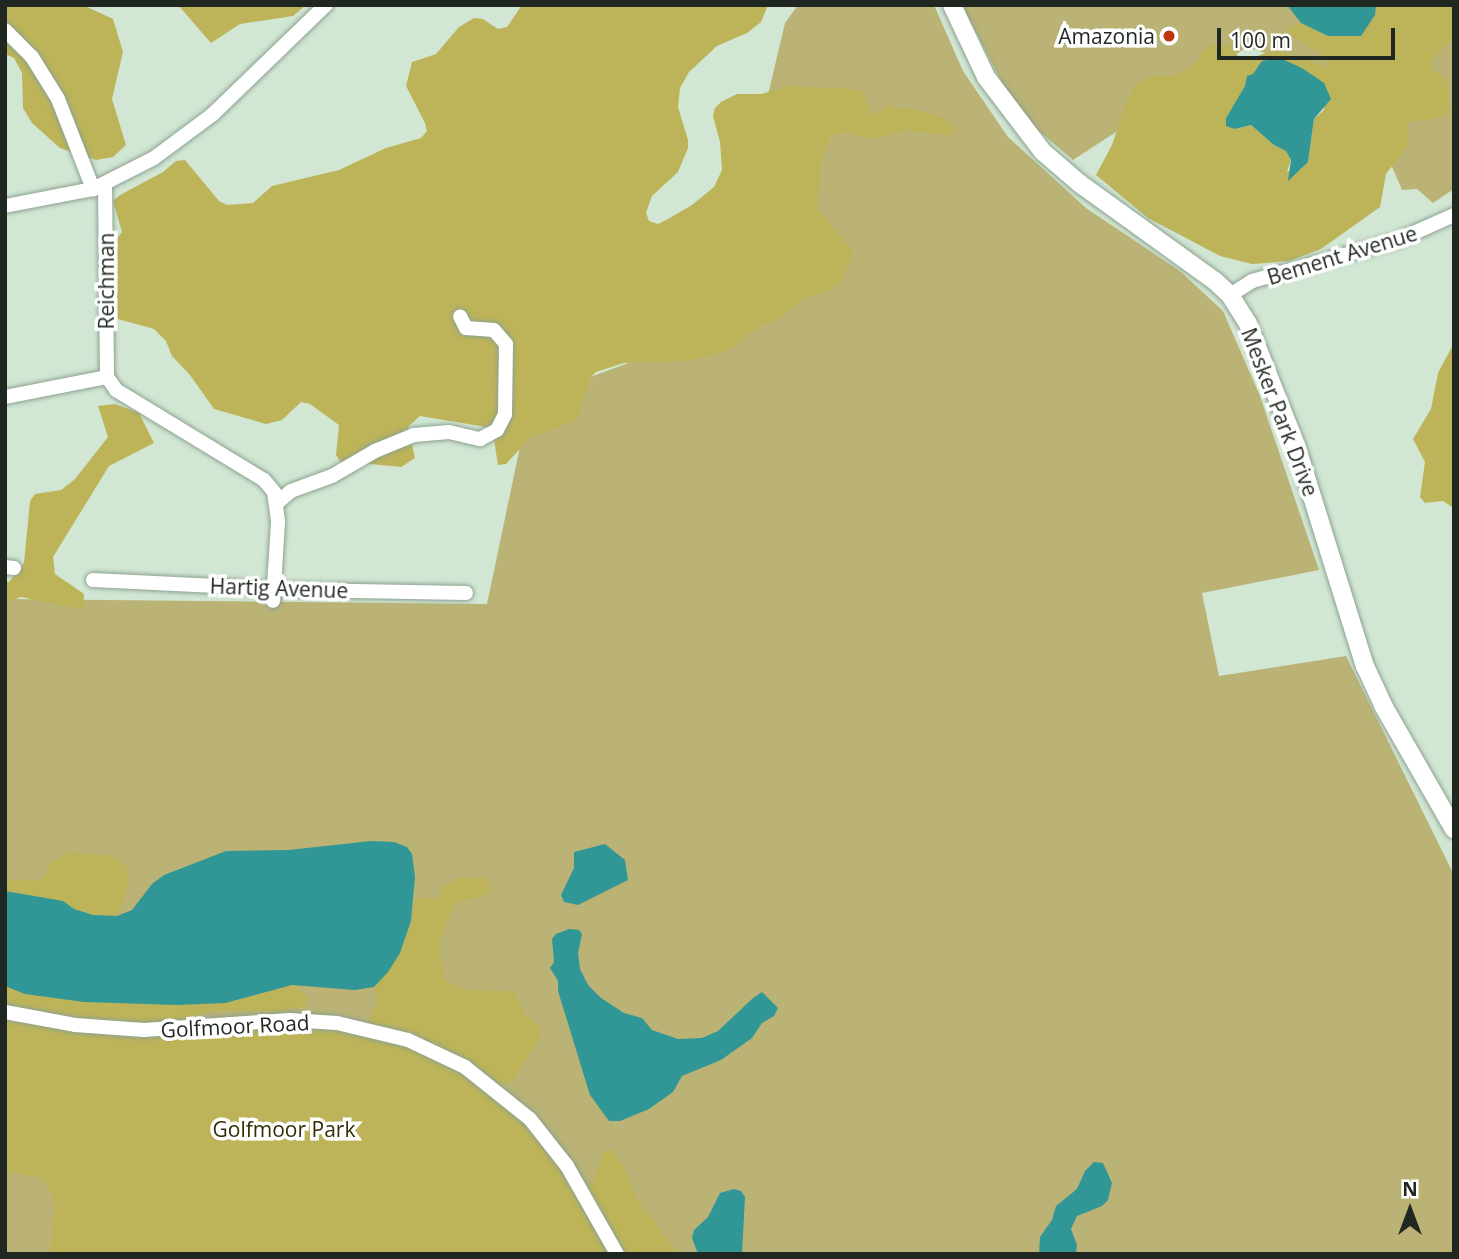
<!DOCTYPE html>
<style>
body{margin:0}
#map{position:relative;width:1459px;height:1259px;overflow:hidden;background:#d1e7d4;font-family:"Open Sans",sans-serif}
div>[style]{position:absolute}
.green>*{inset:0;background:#bab375}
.forest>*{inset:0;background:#bdb459}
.water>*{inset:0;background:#309696}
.roads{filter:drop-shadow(0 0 2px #8da290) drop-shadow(0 0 2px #8da290)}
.minor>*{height:14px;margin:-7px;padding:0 7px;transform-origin:7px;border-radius:7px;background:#fff}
.tertiary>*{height:18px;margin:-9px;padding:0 9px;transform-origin:9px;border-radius:9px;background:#fff}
.dots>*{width:19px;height:19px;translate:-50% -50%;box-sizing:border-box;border:4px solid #fff;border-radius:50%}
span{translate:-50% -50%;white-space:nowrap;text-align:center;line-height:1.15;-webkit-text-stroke:7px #fff;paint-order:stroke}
.poi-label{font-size:21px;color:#1f2720}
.right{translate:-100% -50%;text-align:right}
.street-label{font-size:21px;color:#1f2720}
.park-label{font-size:21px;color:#322e05}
.frame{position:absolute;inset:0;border:7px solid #1f2720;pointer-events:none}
.north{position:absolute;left:1375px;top:1175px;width:70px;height:70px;-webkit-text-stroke:5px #fff;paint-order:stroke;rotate:0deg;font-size:19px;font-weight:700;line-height:28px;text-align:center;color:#1f2720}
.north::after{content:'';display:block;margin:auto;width:24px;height:32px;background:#1f2720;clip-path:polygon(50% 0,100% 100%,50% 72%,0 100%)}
.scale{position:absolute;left:1217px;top:28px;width:178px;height:32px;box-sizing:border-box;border:4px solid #1f2720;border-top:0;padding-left:9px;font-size:21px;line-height:24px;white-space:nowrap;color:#1f2720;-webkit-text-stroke:5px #fff;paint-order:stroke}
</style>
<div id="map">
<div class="green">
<div style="clip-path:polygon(798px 5px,934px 5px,963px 71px,1008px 137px,1086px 208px,1180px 271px,1223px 311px,1260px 396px,1319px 570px,1202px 593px,1219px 676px,1346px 656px,1454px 875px,1454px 1254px,5px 1254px,5px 599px,487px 604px,530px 399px,746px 320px,759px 133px,785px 23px)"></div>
<div style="clip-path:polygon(962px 5px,1454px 5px,1454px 189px,1433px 203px,1417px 189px,1402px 190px,1387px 155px,1328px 74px,1247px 47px,1073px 160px,1032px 125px,1002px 83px)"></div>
</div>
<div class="forest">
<div style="clip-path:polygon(5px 5px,83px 5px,113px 19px,123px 52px,112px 99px,126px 145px,113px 157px,96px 160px,60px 148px,32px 123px,23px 108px,22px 73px,14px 58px,5px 54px)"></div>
<div style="clip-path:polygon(178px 5px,306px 5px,293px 16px,240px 24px,211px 43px)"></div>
<div style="clip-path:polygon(522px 5px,768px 5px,761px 22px,747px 33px,717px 46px,689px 72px,680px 88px,678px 107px,688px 140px,688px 148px,678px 172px,652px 196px,646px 213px,649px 221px,658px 224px,668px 219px,692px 205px,714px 187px,722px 170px,720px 142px,713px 116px,715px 108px,721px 102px,737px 94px,762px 94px,788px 86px,853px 89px,862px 92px,873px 116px,887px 106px,917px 110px,945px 118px,956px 131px,949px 136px,907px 130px,882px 137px,864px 138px,848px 132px,831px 135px,822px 158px,817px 209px,851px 249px,852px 258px,840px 282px,827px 292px,803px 299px,777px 320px,761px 325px,733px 347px,717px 354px,684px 361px,624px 363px,596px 372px,590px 378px,577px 419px,530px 438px,506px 464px,498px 465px,493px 433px,486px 427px,420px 416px,408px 427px,415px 458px,401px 467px,340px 461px,336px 455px,339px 425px,310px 404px,301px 402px,282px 420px,266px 424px,214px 409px,190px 375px,172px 356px,166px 341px,154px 329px,114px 318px,108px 312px,111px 246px,122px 232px,113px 201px,120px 195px,163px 172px,176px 161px,185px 160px,219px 201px,227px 205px,253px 203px,272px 186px,339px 170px,386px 148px,421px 138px,427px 131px,425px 123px,406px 86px,412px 62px,436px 54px,459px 27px,474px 18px,483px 19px,498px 29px,507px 27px)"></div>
<div style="clip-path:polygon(evenodd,1376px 5px,1454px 5px,1454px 37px,1431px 61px,1432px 69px,1445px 79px,1448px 87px,1449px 111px,1442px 117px,1408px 122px,1408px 146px,1386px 174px,1380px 207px,1321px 249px,1289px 261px,1252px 264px,1220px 256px,1148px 218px,1096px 175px,1112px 145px,1125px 105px,1138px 82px,1153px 76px,1176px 76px,1197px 62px,1206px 47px,1214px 43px,1230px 45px,1238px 56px,1249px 59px,1274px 50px,1328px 67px,1330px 59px,1291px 36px,1288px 28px,1301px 23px,1328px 36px,1375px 15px,1376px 5px,1253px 74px,1325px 109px,1314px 119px,1308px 162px,1287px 172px,1291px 160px,1286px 150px,1274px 145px,1251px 125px,1235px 129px,1226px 118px,1253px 74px)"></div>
<div style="clip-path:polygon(1454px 343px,1454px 508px,1443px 501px,1425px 503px,1420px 497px,1425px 462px,1413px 439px,1431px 409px,1438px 373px)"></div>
<div style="clip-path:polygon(115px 404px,139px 413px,154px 443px,109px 466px,53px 557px,55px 574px,84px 594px,83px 610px,21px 597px,5px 603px,5px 582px,9px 582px,24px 563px,30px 501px,35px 494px,61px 490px,75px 479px,108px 437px,98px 406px)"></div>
<div style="clip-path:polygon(71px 852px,112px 856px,127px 866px,129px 884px,117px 916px,93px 915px,74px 909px,63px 901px,5px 891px,5px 879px,36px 881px,44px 877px,51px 862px)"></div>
<div style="clip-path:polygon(458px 878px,485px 878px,491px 885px,488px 893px,481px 897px,456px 902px,439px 940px,444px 979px,464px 990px,513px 991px,526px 1015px,539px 1027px,541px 1035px,514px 1080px,499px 1087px,586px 1187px,594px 1183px,603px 1151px,612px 1150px,627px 1173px,636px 1198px,679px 1254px,55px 1254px,50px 1250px,55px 1207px,50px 1191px,40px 1178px,12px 1173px,5px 1175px,5px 986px,25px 994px,225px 1003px,292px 985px,308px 997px,306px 1006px,283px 1011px,215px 1011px,199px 1013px,194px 1021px,367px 1024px,379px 1000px,374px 987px,388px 972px,411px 921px,415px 897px,433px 899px,440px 894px,443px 886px)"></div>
</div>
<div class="water">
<div style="clip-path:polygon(1287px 5px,1376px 5px,1375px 15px,1361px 36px,1328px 36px,1301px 23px)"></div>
<div style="clip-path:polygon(1280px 58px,1302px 68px,1324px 83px,1331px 99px,1314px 119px,1308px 162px,1288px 181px,1291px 160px,1286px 151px,1274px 145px,1251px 125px,1235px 129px,1226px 126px,1226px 118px,1245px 86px,1247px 76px,1253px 74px,1262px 61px)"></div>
<div style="clip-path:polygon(371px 841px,394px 842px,407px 847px,412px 854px,415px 877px,411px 921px,400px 953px,388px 972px,374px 987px,355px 990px,292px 985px,225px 1003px,177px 1005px,84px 1002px,25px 994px,5px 986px,5px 891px,63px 901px,74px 909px,93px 915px,117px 916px,132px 910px,152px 884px,164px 875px,226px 851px,289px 850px)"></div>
<div style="clip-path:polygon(605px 844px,625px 860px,628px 880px,578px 905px,564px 902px,561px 895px,574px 868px,574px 852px)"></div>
<div style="clip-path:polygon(569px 929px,579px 930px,582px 934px,578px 953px,580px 969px,588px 985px,601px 998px,624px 1013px,642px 1018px,652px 1030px,678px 1039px,702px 1038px,718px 1031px,753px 998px,762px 992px,778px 1008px,774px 1016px,762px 1023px,752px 1038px,721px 1060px,682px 1076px,673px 1092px,649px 1109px,620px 1121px,609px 1121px,590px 1095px,558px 991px,558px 981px,550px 968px,554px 962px,552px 939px,556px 934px)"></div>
<div style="clip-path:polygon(1094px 1162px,1103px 1163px,1112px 1183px,1108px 1200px,1102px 1206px,1077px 1216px,1071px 1229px,1077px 1245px,1076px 1254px,1039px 1254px,1040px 1237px,1052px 1220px,1056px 1206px,1077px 1189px,1085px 1171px)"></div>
<div style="clip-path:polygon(734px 1189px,741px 1191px,745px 1197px,742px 1254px,698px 1254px,692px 1238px,694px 1230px,708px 1217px,720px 1193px)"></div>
</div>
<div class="roads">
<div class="minor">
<div style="left:5px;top:30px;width:38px;rotate:45deg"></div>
<div style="left:32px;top:57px;width:49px;rotate:58.2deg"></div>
<div style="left:58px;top:99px;width:97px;rotate:68.7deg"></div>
<div style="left:105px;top:184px;width:193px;rotate:89.4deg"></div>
<div style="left:107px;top:377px;width:16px;rotate:55deg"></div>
<div style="left:116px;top:390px;width:173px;rotate:31.3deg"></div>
<div style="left:264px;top:480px;width:16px;rotate:50deg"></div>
<div style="left:274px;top:492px;width:30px;rotate:82deg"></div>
<div style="left:278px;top:522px;width:79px;rotate:93.6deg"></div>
<div style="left:5px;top:206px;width:90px;rotate:-10.9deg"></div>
<div style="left:93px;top:189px;width:68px;rotate:-26.9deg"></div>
<div style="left:154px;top:158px;width:74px;rotate:-36.7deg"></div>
<div style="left:213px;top:114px;width:157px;rotate:-44deg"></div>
<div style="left:1230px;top:295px;width:26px;rotate:-32deg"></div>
<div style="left:1252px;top:281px;width:152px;rotate:-15.7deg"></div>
<div style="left:1398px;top:240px;width:61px;rotate:-24.1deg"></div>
<div style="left:5px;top:397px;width:104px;rotate:-11.1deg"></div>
<div style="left:277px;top:503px;width:18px;rotate:-41deg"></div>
<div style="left:291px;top:491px;width:44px;rotate:-20.1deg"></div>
<div style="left:332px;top:476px;width:50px;rotate:-30.2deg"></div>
<div style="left:375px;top:451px;width:42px;rotate:-22.3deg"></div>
<div style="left:414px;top:435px;width:35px;rotate:-5deg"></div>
<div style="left:449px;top:432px;width:32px;rotate:13deg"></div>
<div style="left:480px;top:439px;width:19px;rotate:-28deg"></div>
<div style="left:497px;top:430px;width:18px;rotate:-63deg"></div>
<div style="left:505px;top:414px;width:70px;rotate:-89.2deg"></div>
<div style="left:506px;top:344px;width:18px;rotate:-131deg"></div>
<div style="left:494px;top:330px;width:28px;rotate:-176deg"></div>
<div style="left:466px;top:328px;width:13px;rotate:-117deg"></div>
<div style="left:5px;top:567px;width:9px;rotate:6deg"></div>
<div style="left:93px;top:580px;width:206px;rotate:2.8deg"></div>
<div style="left:299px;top:590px;width:167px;rotate:1deg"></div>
<div style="left:5px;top:1012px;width:71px;rotate:10.5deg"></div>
<div style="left:75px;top:1025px;width:69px;rotate:4.1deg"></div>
<div style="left:144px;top:1030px;width:146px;rotate:-3.9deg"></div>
<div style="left:290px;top:1020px;width:47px;rotate:3.7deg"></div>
<div style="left:337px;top:1023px;width:73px;rotate:13.5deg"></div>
<div style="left:408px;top:1040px;width:63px;rotate:25.3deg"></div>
<div style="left:465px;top:1067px;width:83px;rotate:38.7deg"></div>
<div style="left:530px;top:1119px;width:60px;rotate:51.8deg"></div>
<div style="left:567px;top:1166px;width:101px;rotate:60.4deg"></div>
</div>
<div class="tertiary">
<div style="left:952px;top:5px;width:80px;rotate:64.7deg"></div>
<div style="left:986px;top:77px;width:94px;rotate:52.8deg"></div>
<div style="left:1043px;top:152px;width:48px;rotate:40.7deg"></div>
<div style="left:1079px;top:183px;width:168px;rotate:35.8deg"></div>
<div style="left:1215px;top:281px;width:21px;rotate:43deg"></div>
<div style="left:1230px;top:295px;width:34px;rotate:58deg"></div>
<div style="left:1248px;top:324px;width:130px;rotate:68.4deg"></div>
<div style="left:1296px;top:445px;width:232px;rotate:72.7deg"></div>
<div style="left:1365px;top:666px;width:45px;rotate:65.1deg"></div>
<div style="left:1384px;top:707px;width:141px;rotate:60.2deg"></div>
</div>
</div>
<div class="dots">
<div style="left:1169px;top:36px;background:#be350d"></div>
</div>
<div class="poi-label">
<span class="right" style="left:1155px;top:36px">Amazonia</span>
</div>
<div class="street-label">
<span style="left:1342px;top:255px;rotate:-17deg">Bement Avenue</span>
<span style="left:106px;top:281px;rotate:-90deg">Reichman</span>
<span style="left:1280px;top:412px;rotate:69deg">Mesker Park Drive</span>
<span style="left:279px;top:588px;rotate:2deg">Hartig Avenue</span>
<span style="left:235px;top:1026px;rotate:-3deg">Golfmoor Road</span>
</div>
<div class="park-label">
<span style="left:284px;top:1129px">Golfmoor Park</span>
</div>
<div class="frame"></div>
<div class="north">N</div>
<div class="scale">100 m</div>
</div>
